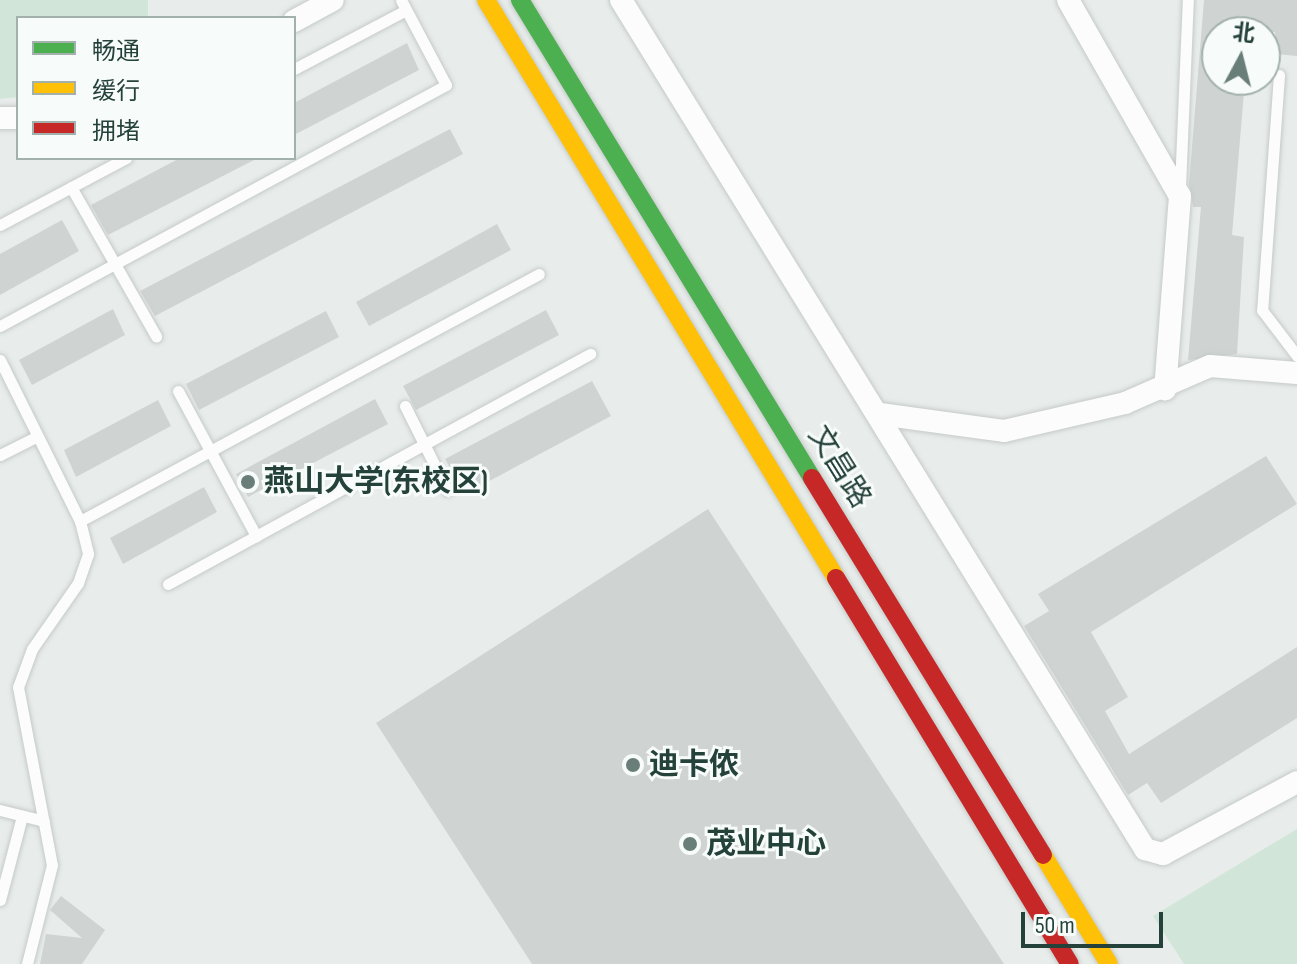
<!DOCTYPE html>
<meta charset="utf-8">
<style>
body{margin:0}
#map{position:relative;width:1297px;height:964px;overflow:hidden;background:#e8edeb;font-family:"Sofia Sans Condensed","Noto Sans SC",sans-serif}
div>[style]{position:absolute}
.green>*{inset:0;background:#d1e6d8}
.building>*{inset:0;background:#cfd4d2}
.roads{filter:drop-shadow(0 0 2px #c5cac8) drop-shadow(0 0 2px #c5cac8)}
.lane>*{height:11px;margin:-5.5px;padding:0 5.5px;transform-origin:5.5px;border-radius:5.5px;background:#fcfcfc}
.street>*{height:22px;margin:-11px;padding:0 11px;transform-origin:11px;border-radius:11px;background:#fcfcfc}
.fast>*{height:18px;margin:-9px;padding:0 9px;transform-origin:9px;border-radius:9px;background:#4caf50}
.slow>*{height:18px;margin:-9px;padding:0 9px;transform-origin:9px;border-radius:9px;background:#ffc107}
.jam>*{height:18px;margin:-9px;padding:0 9px;transform-origin:9px;border-radius:9px;background:#c62828}
.dots>*{width:22px;height:22px;translate:-50% -50%;box-sizing:border-box;border:4px solid #f7fbf9;border-radius:50%}
span{translate:-50% -50%;white-space:nowrap;text-align:center;line-height:1.15;-webkit-text-stroke:6px #f7fbf9;paint-order:stroke}
.street-label{font-size:30px;color:#24423a}
.poi-label{font-size:30px;color:#24423a;font-weight:700}
.left{translate:0 -50%;text-align:left}
.legend{position:absolute;left:16px;top:16px;width:280px;height:144px;box-sizing:border-box;background:#f7fbf9;border:2px solid #a3b1ad;margin:0;padding:10px 14px;list-style:none;font-size:24px;color:#24423a}
.legend li{display:flex;align-items:center;gap:16px;height:40px}
.legend b{width:40px;border:2px solid #a3b1ad}
.north{position:absolute;left:1201px;top:16px;width:80px;height:80px;box-sizing:border-box;background:#f7fbf9;border:2px solid #a3b1ad;border-radius:50%;rotate:7deg;font-size:22px;font-weight:700;line-height:32px;text-align:center;color:#24423a}
.north::after{content:'';display:block;margin:auto;width:28px;height:36px;background:#697e78;clip-path:polygon(50% 0,100% 100%,50% 72%,0 100%)}
.scale{position:absolute;left:1021px;top:912px;width:142px;height:36px;box-sizing:border-box;border:4px solid #24423a;border-top:0;padding-left:10px;font-size:24px;line-height:28px;white-space:nowrap;color:#24423a;-webkit-text-stroke:6px #f7fbf9;paint-order:stroke}
</style>
<div id="map">
<div class="green">
<div style="clip-path:polygon(0 0,148px 0,148px 18px,18px 18px,18px 97px,0 99px)"></div>
<div style="clip-path:polygon(1297px 829px,1297px 964px,1184px 964px,1153px 916px)"></div>
</div>
<div class="building">
<div style="clip-path:polygon(1204px 0,1297px 0,1297px 56px,1276px 54px,1275px 32px,1217px 32px,1217px 80px,1245px 80px,1232px 235px,1244px 237px,1237px 354px,1188px 360px,1201px 207px,1193px 207px,1189px 184px)"></div>
<div style="clip-path:polygon(407px 43px,419px 70px,294px 135px,294px 103px)"></div>
<div style="clip-path:polygon(450px 129px,463px 154px,155px 316px,140px 291px)"></div>
<div style="clip-path:polygon(180px 158px,258px 158px,108px 235px,91px 205px)"></div>
<div style="clip-path:polygon(62px 220px,79px 251px,0 295px,0 254px)"></div>
<div style="clip-path:polygon(497px 224px,511px 250px,369px 326px,356px 302px)"></div>
<div style="clip-path:polygon(113px 309px,125px 335px,32px 385px,19px 360px)"></div>
<div style="clip-path:polygon(546px 310px,559px 335px,416px 410px,403px 386px)"></div>
<div style="clip-path:polygon(326px 311px,339px 337px,199px 410px,186px 384px)"></div>
<div style="clip-path:polygon(592px 381px,611px 416px,465px 494px,445px 459px)"></div>
<div style="clip-path:polygon(375px 399px,388px 424px,248px 497px,236px 474px)"></div>
<div style="clip-path:polygon(158px 400px,171px 426px,76px 477px,64px 450px)"></div>
<div style="clip-path:polygon(1266px 456px,1297px 504px,1091px 632px,1128px 697px,1105px 711px,1129px 754px,1297px 647px,1297px 718px,1161px 803px,1147px 783px,1128px 795px,1024px 626px,1049px 611px,1038px 594px)"></div>
<div style="clip-path:polygon(204px 487px,217px 512px,123px 564px,110px 538px)"></div>
<div style="clip-path:polygon(708px 509px,1004px 964px,532px 964px,376px 723px)"></div>
<div style="clip-path:polygon(61px 896px,105px 930px,82px 964px,40px 964px,46px 934px,82px 938px,50px 910px)"></div>
</div>
<div class="roads">
<div class="lane">
<div style="left:294px;top:69px;width:122px;rotate:-27.8deg"></div>
<div style="left:1279px;top:75px;width:236px;rotate:94.1deg"></div>
<div style="left:1262px;top:310px;width:58px;rotate:52.7deg"></div>
<div style="left:71px;top:187px;width:172px;rotate:60.3deg"></div>
<div style="left:1180px;top:187px;width:187px;rotate:-87.6deg"></div>
<div style="left:0;top:225px;width:143px;rotate:-28deg"></div>
<div style="left:0;top:326px;width:507px;rotate:-28.38deg"></div>
<div style="left:446px;top:85px;width:96px;rotate:-117.9deg"></div>
<div style="left:0;top:360px;width:180px;rotate:63.6deg"></div>
<div style="left:80px;top:521px;width:34px;rotate:76deg"></div>
<div style="left:88px;top:554px;width:31px;rotate:109deg"></div>
<div style="left:78px;top:583px;width:80px;rotate:124.9deg"></div>
<div style="left:32px;top:649px;width:40px;rotate:110.2deg"></div>
<div style="left:18px;top:687px;width:181px;rotate:79.2deg"></div>
<div style="left:52px;top:865px;width:102px;rotate:104.2deg"></div>
<div style="left:178px;top:391px;width:165px;rotate:61.7deg"></div>
<div style="left:405px;top:406px;width:94px;rotate:63.4deg"></div>
<div style="left:0;top:455px;width:42px;rotate:-26.6deg"></div>
<div style="left:80px;top:521px;width:521px;rotate:-28.29deg"></div>
<div style="left:168px;top:584px;width:481px;rotate:-28.6deg"></div>
<div style="left:0;top:810px;width:45px;rotate:14deg"></div>
<div style="left:0;top:900px;width:87px;rotate:-75.3deg"></div>
</div>
<div class="street">
<div style="left:621px;top:0;width:998px;rotate:58.32deg"></div>
<div style="left:1145px;top:849px;width:19px;rotate:16deg"></div>
<div style="left:1163px;top:854px;width:152px;rotate:-28.2deg"></div>
<div style="left:1068px;top:0;width:226px;rotate:60.3deg"></div>
<div style="left:1180px;top:196px;width:194px;rotate:94.4deg"></div>
<div style="left:294px;top:21px;width:44px;rotate:-28.3deg"></div>
<div style="left:0;top:118px;width:18px"></div>
<div style="left:880px;top:414px;width:125px;rotate:7.8deg"></div>
<div style="left:1004px;top:431px;width:124px;rotate:-13deg"></div>
<div style="left:1125px;top:403px;width:93px;rotate:-23.5deg"></div>
<div style="left:1210px;top:366px;width:87px;rotate:4.6deg"></div>
</div>
<div class="fast">
<div style="left:520px;top:0;width:560px;rotate:58.58deg"></div>
</div>
<div class="slow">
<div style="left:486px;top:0;width:676px;rotate:58.8deg"></div>
<div style="left:1043px;top:855px;width:127px;rotate:58.8deg"></div>
</div>
<div class="jam">
<div style="left:812px;top:478px;width:442px;rotate:58.5deg"></div>
<div style="left:836px;top:578px;width:451px;rotate:58.8deg"></div>
</div>
</div>
<div class="dots">
<div style="left:248px;top:482px;background:#697e78"></div>
<div style="left:633px;top:765px;background:#697e78"></div>
<div style="left:690px;top:844px;background:#697e78"></div>
</div>
<div class="street-label">
<span style="left:839px;top:467px;rotate:58deg">文昌路</span>
</div>
<div class="poi-label">
<span class="left" style="left:264px;top:482px">燕山大学(东校区)</span>
<span class="left" style="left:649px;top:765px">迪卡侬</span>
<span class="left" style="left:706px;top:844px">茂业中心</span>
</div>
<ul class="legend">
<li><b style="height:10px;background:#4caf50"></b>畅通</li>
<li><b style="height:10px;background:#ffc107"></b>缓行</li>
<li><b style="height:10px;background:#c62828"></b>拥堵</li>
</ul>
<div class="north">北</div>
<div class="scale">50 m</div>
</div>
